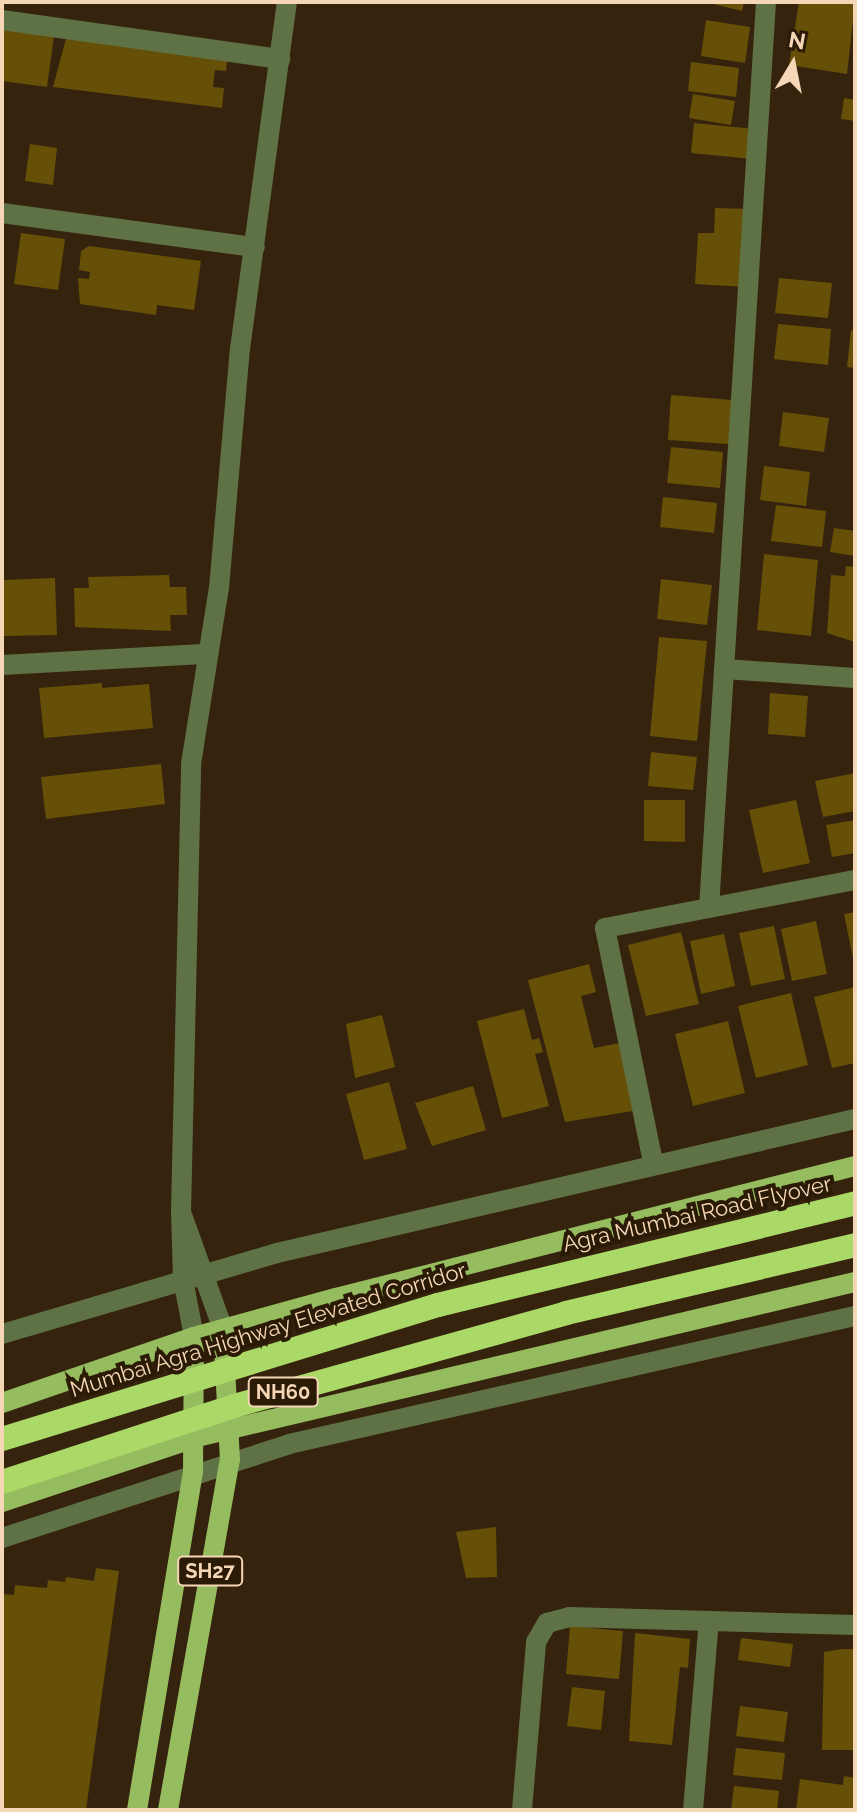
<!DOCTYPE html>
<style>
body{margin:0}
#map{position:relative;width:857px;height:1812px;overflow:hidden;background:#36230e;font-family:Raleway,sans-serif}
div>[style]{position:absolute}
.building>*{inset:0;background:#664f07}
.minor>*{height:20px;margin:-10px;padding:0 10px;transform-origin:10px;border-radius:10px;background:#5f7246}
.major>*{height:20px;margin:-10px;padding:0 10px;transform-origin:10px;border-radius:10px;background:#95bc5e}
.highway>*{height:24px;margin:-12px;padding:0 12px;transform-origin:12px;border-radius:12px;background:#abd967}
span{translate:-50% -50%;white-space:nowrap;text-align:center;line-height:1.15;-webkit-text-stroke:8px #2b1a05;paint-order:stroke}
.shield-label span{padding:2px 6px;background:#2b1a05;border:2px solid;border-radius:6px;-webkit-text-stroke-width:0}
.shield-label{font-size:20px;color:#f5d7b7;font-weight:700}
.street-label{font-size:22px;color:#f5d7b7}
.frame{position:absolute;inset:0;border:4px solid #f5d7b7;pointer-events:none}
.north{position:absolute;left:753px;top:24px;width:80px;height:80px;-webkit-text-stroke:6px #2b1a05;paint-order:stroke;rotate:10deg;font-size:22px;font-weight:700;line-height:32px;text-align:center;color:#f5d7b7}
.north::after{content:'';display:block;margin:auto;width:28px;height:36px;background:#f5d7b7;clip-path:polygon(50% 0,100% 100%,50% 72%,0 100%)}
</style>
<div id="map">
<div class="building">
<div style="clip-path:polygon(705px 2px,744px 2px,742px 11px)"></div>
<div style="clip-path:polygon(799px 2px,855px 2px,847px 74px,789px 65px)"></div>
<div style="clip-path:polygon(706px 20px,750px 27px,745px 63px,701px 56px)"></div>
<div style="clip-path:polygon(2px 29px,54px 36px,47px 87px,2px 81px)"></div>
<div style="clip-path:polygon(67px 35px,228px 55px,226px 71px,215px 70px,213px 87px,224px 88px,222px 108px,53px 87px)"></div>
<div style="clip-path:polygon(691px 62px,739px 68px,736px 97px,688px 91px)"></div>
<div style="clip-path:polygon(693px 94px,735px 101px,731px 125px,689px 118px)"></div>
<div style="clip-path:polygon(844px 98px,855px 100px,855px 121px,841px 119px)"></div>
<div style="clip-path:polygon(694px 123px,755px 129px,752px 159px,691px 153px)"></div>
<div style="clip-path:polygon(30px 144px,57px 148px,53px 185px,25px 181px)"></div>
<div style="clip-path:polygon(715px 208px,750px 209px,745px 287px,695px 284px,698px 233px,714px 233px)"></div>
<div style="clip-path:polygon(21px 233px,65px 239px,58px 290px,14px 284px)"></div>
<div style="clip-path:polygon(89px 246px,201px 261px,194px 310px,157px 305px,156px 315px,80px 304px,78px 278px,89px 279px,90px 272px,79px 270px,81px 251px)"></div>
<div style="clip-path:polygon(779px 278px,832px 283px,828px 318px,775px 313px)"></div>
<div style="clip-path:polygon(778px 324px,831px 329px,828px 365px,774px 359px)"></div>
<div style="clip-path:polygon(851px 330px,855px 331px,855px 368px,847px 367px)"></div>
<div style="clip-path:polygon(671px 395px,733px 400px,729px 444px,668px 440px)"></div>
<div style="clip-path:polygon(783px 412px,829px 418px,824px 452px,779px 446px)"></div>
<div style="clip-path:polygon(671px 447px,723px 452px,720px 488px,667px 483px)"></div>
<div style="clip-path:polygon(764px 466px,810px 472px,806px 506px,760px 500px)"></div>
<div style="clip-path:polygon(663px 497px,717px 503px,714px 533px,660px 527px)"></div>
<div style="clip-path:polygon(776px 505px,826px 511px,822px 547px,771px 541px)"></div>
<div style="clip-path:polygon(834px 528px,855px 531px,855px 556px,830px 552px)"></div>
<div style="clip-path:polygon(764px 554px,818px 560px,811px 636px,757px 630px)"></div>
<div style="clip-path:polygon(846px 566px,855px 567px,855px 642px,827px 633px,831px 575px,845px 576px)"></div>
<div style="clip-path:polygon(169px 575px,170px 587px,186px 587px,187px 615px,170px 615px,171px 631px,75px 627px,74px 588px,89px 588px,88px 577px)"></div>
<div style="clip-path:polygon(55px 578px,57px 635px,3px 636px,2px 580px)"></div>
<div style="clip-path:polygon(661px 579px,712px 585px,707px 625px,657px 619px)"></div>
<div style="clip-path:polygon(659px 637px,707px 641px,697px 741px,650px 736px)"></div>
<div style="clip-path:polygon(102px 683px,102px 688px,149px 684px,153px 728px,44px 738px,39px 688px)"></div>
<div style="clip-path:polygon(770px 693px,808px 696px,805px 737px,768px 734px)"></div>
<div style="clip-path:polygon(651px 752px,697px 757px,693px 790px,648px 786px)"></div>
<div style="clip-path:polygon(161px 764px,165px 804px,46px 819px,41px 777px)"></div>
<div style="clip-path:polygon(855px 773px,855px 811px,823px 817px,815px 781px)"></div>
<div style="clip-path:polygon(644px 800px,685px 800px,685px 842px,644px 841px)"></div>
<div style="clip-path:polygon(796px 800px,810px 863px,763px 873px,749px 810px)"></div>
<div style="clip-path:polygon(855px 820px,855px 853px,832px 857px,826px 825px)"></div>
<div style="clip-path:polygon(855px 912px,855px 963px,854px 963px,844px 914px)"></div>
<div style="clip-path:polygon(816px 921px,827px 974px,792px 981px,781px 929px)"></div>
<div style="clip-path:polygon(774px 926px,785px 979px,751px 986px,739px 933px)"></div>
<div style="clip-path:polygon(681px 932px,699px 1004px,646px 1016px,628px 945px)"></div>
<div style="clip-path:polygon(724px 934px,735px 986px,701px 994px,690px 941px)"></div>
<div style="clip-path:polygon(589px 964px,596px 992px,581px 996px,594px 1048px,630px 1041px,645px 1109px,565px 1122px,528px 980px)"></div>
<div style="clip-path:polygon(855px 987px,855px 1063px,832px 1068px,814px 997px)"></div>
<div style="clip-path:polygon(791px 993px,808px 1065px,756px 1078px,738px 1006px)"></div>
<div style="clip-path:polygon(524px 1009px,532px 1040px,539px 1038px,543px 1052px,535px 1054px,549px 1106px,502px 1118px,477px 1021px)"></div>
<div style="clip-path:polygon(382px 1015px,395px 1067px,355px 1078px,346px 1024px)"></div>
<div style="clip-path:polygon(728px 1021px,745px 1093px,693px 1106px,675px 1034px)"></div>
<div style="clip-path:polygon(389px 1082px,407px 1149px,364px 1160px,346px 1094px)"></div>
<div style="clip-path:polygon(473px 1086px,486px 1130px,432px 1146px,415px 1103px)"></div>
<div style="clip-path:polygon(496px 1527px,497px 1577px,466px 1578px,456px 1532px)"></div>
<div style="clip-path:polygon(96px 1568px,119px 1571px,86px 1810px,2px 1810px,2px 1594px,14px 1595px,15px 1585px,47px 1588px,48px 1580px,65px 1582px,66px 1577px,94px 1581px)"></div>
<div style="clip-path:polygon(570px 1626px,623px 1631px,619px 1679px,566px 1674px)"></div>
<div style="clip-path:polygon(635px 1633px,690px 1639px,688px 1668px,680px 1667px,672px 1745px,629px 1741px)"></div>
<div style="clip-path:polygon(741px 1638px,793px 1644px,790px 1667px,738px 1660px)"></div>
<div style="clip-path:polygon(842px 1649px,855px 1649px,855px 1750px,822px 1750px,824px 1652px)"></div>
<div style="clip-path:polygon(572px 1687px,605px 1691px,601px 1730px,567px 1726px)"></div>
<div style="clip-path:polygon(740px 1706px,788px 1712px,784px 1742px,736px 1736px)"></div>
<div style="clip-path:polygon(736px 1748px,785px 1753px,782px 1780px,733px 1775px)"></div>
<div style="clip-path:polygon(844px 1776px,855px 1778px,855px 1810px,796px 1810px,800px 1779px,843px 1785px)"></div>
<div style="clip-path:polygon(734px 1786px,779px 1791px,777px 1810px,731px 1810px)"></div>
</div>
<div class="minor">
<div style="left:2px;top:20px;width:281px;rotate:8deg"></div>
<div style="left:2px;top:213px;width:255px;rotate:7.7deg"></div>
<div style="left:2px;top:665px;width:206px;rotate:-3.1deg"></div>
<div style="left:725px;top:669px;width:130px;rotate:4deg"></div>
<div style="left:709px;top:908px;width:908px;rotate:-86.4deg"></div>
<div style="left:653px;top:1162px;width:239px;rotate:-101.6deg"></div>
<div style="left:605px;top:928px;width:255px;rotate:-10.9deg"></div>
<div style="left:181px;top:1212px;width:448px;rotate:-88.7deg"></div>
<div style="left:191px;top:764px;width:178px;rotate:-81deg"></div>
<div style="left:219px;top:588px;width:240px;rotate:-85deg"></div>
<div style="left:240px;top:349px;width:350px;rotate:-82.3deg"></div>
<div style="left:2px;top:1334px;width:287px;rotate:-16.4deg"></div>
<div style="left:277px;top:1253px;width:593px;rotate:-13.05deg"></div>
<div style="left:194px;top:1337px;width:59px;rotate:-100.7deg"></div>
<div style="left:183px;top:1279px;width:67px;rotate:-91.7deg"></div>
<div style="left:181px;top:1212px;width:124px;rotate:70.3deg"></div>
<div style="left:2px;top:1538px;width:302px;rotate:-18.1deg"></div>
<div style="left:289px;top:1444px;width:580px;rotate:-12.74deg"></div>
<div style="left:522px;top:1810px;width:169px;rotate:-85.2deg"></div>
<div style="left:536px;top:1642px;width:22px;rotate:-60deg"></div>
<div style="left:547px;top:1623px;width:23px;rotate:-15deg"></div>
<div style="left:569px;top:1617px;width:286px;rotate:1.6deg"></div>
<div style="left:693px;top:1810px;width:190px;rotate:-85.2deg"></div>
</div>
<div class="major">
<div style="left:2px;top:1403px;width:203px;rotate:-19deg"></div>
<div style="left:194px;top:1337px;width:147px;rotate:-15.4deg"></div>
<div style="left:336px;top:1298px;width:536px;rotate:-14.27deg"></div>
<div style="left:2px;top:1502px;width:206px;rotate:-18.4deg"></div>
<div style="left:197px;top:1437px;width:676px;rotate:-13.26deg"></div>
<div style="left:137px;top:1810px;width:344px;rotate:-80.6deg"></div>
<div style="left:193px;top:1471px;width:134px;rotate:-89.6deg"></div>
<div style="left:168px;top:1810px;width:355px;rotate:-80deg"></div>
<div style="left:230px;top:1460px;width:131px;rotate:-93.1deg"></div>
</div>
<div class="highway">
<div style="left:2px;top:1439px;width:456px;rotate:-17.1deg"></div>
<div style="left:438px;top:1305px;width:429px;rotate:-13.7deg"></div>
<div style="left:2px;top:1482px;width:244px;rotate:-18.1deg"></div>
<div style="left:234px;top:1406px;width:345px;rotate:-15.6deg"></div>
<div style="left:566px;top:1313px;width:297px;rotate:-13.2deg"></div>
</div>
<div class="shield-label">
<span style="left:283px;top:1392px">NH60</span>
<span style="left:210px;top:1571px">SH27</span>
</div>
<div class="street-label">
<span style="left:697px;top:1214px;rotate:-13deg">Agra Mumbai Road Flyover</span>
<span style="left:268px;top:1330px;rotate:-17deg">Mumbai Agra Highway Elevated Corridor</span>
</div>
<div class="frame"></div>
<div class="north">N</div>
</div>
